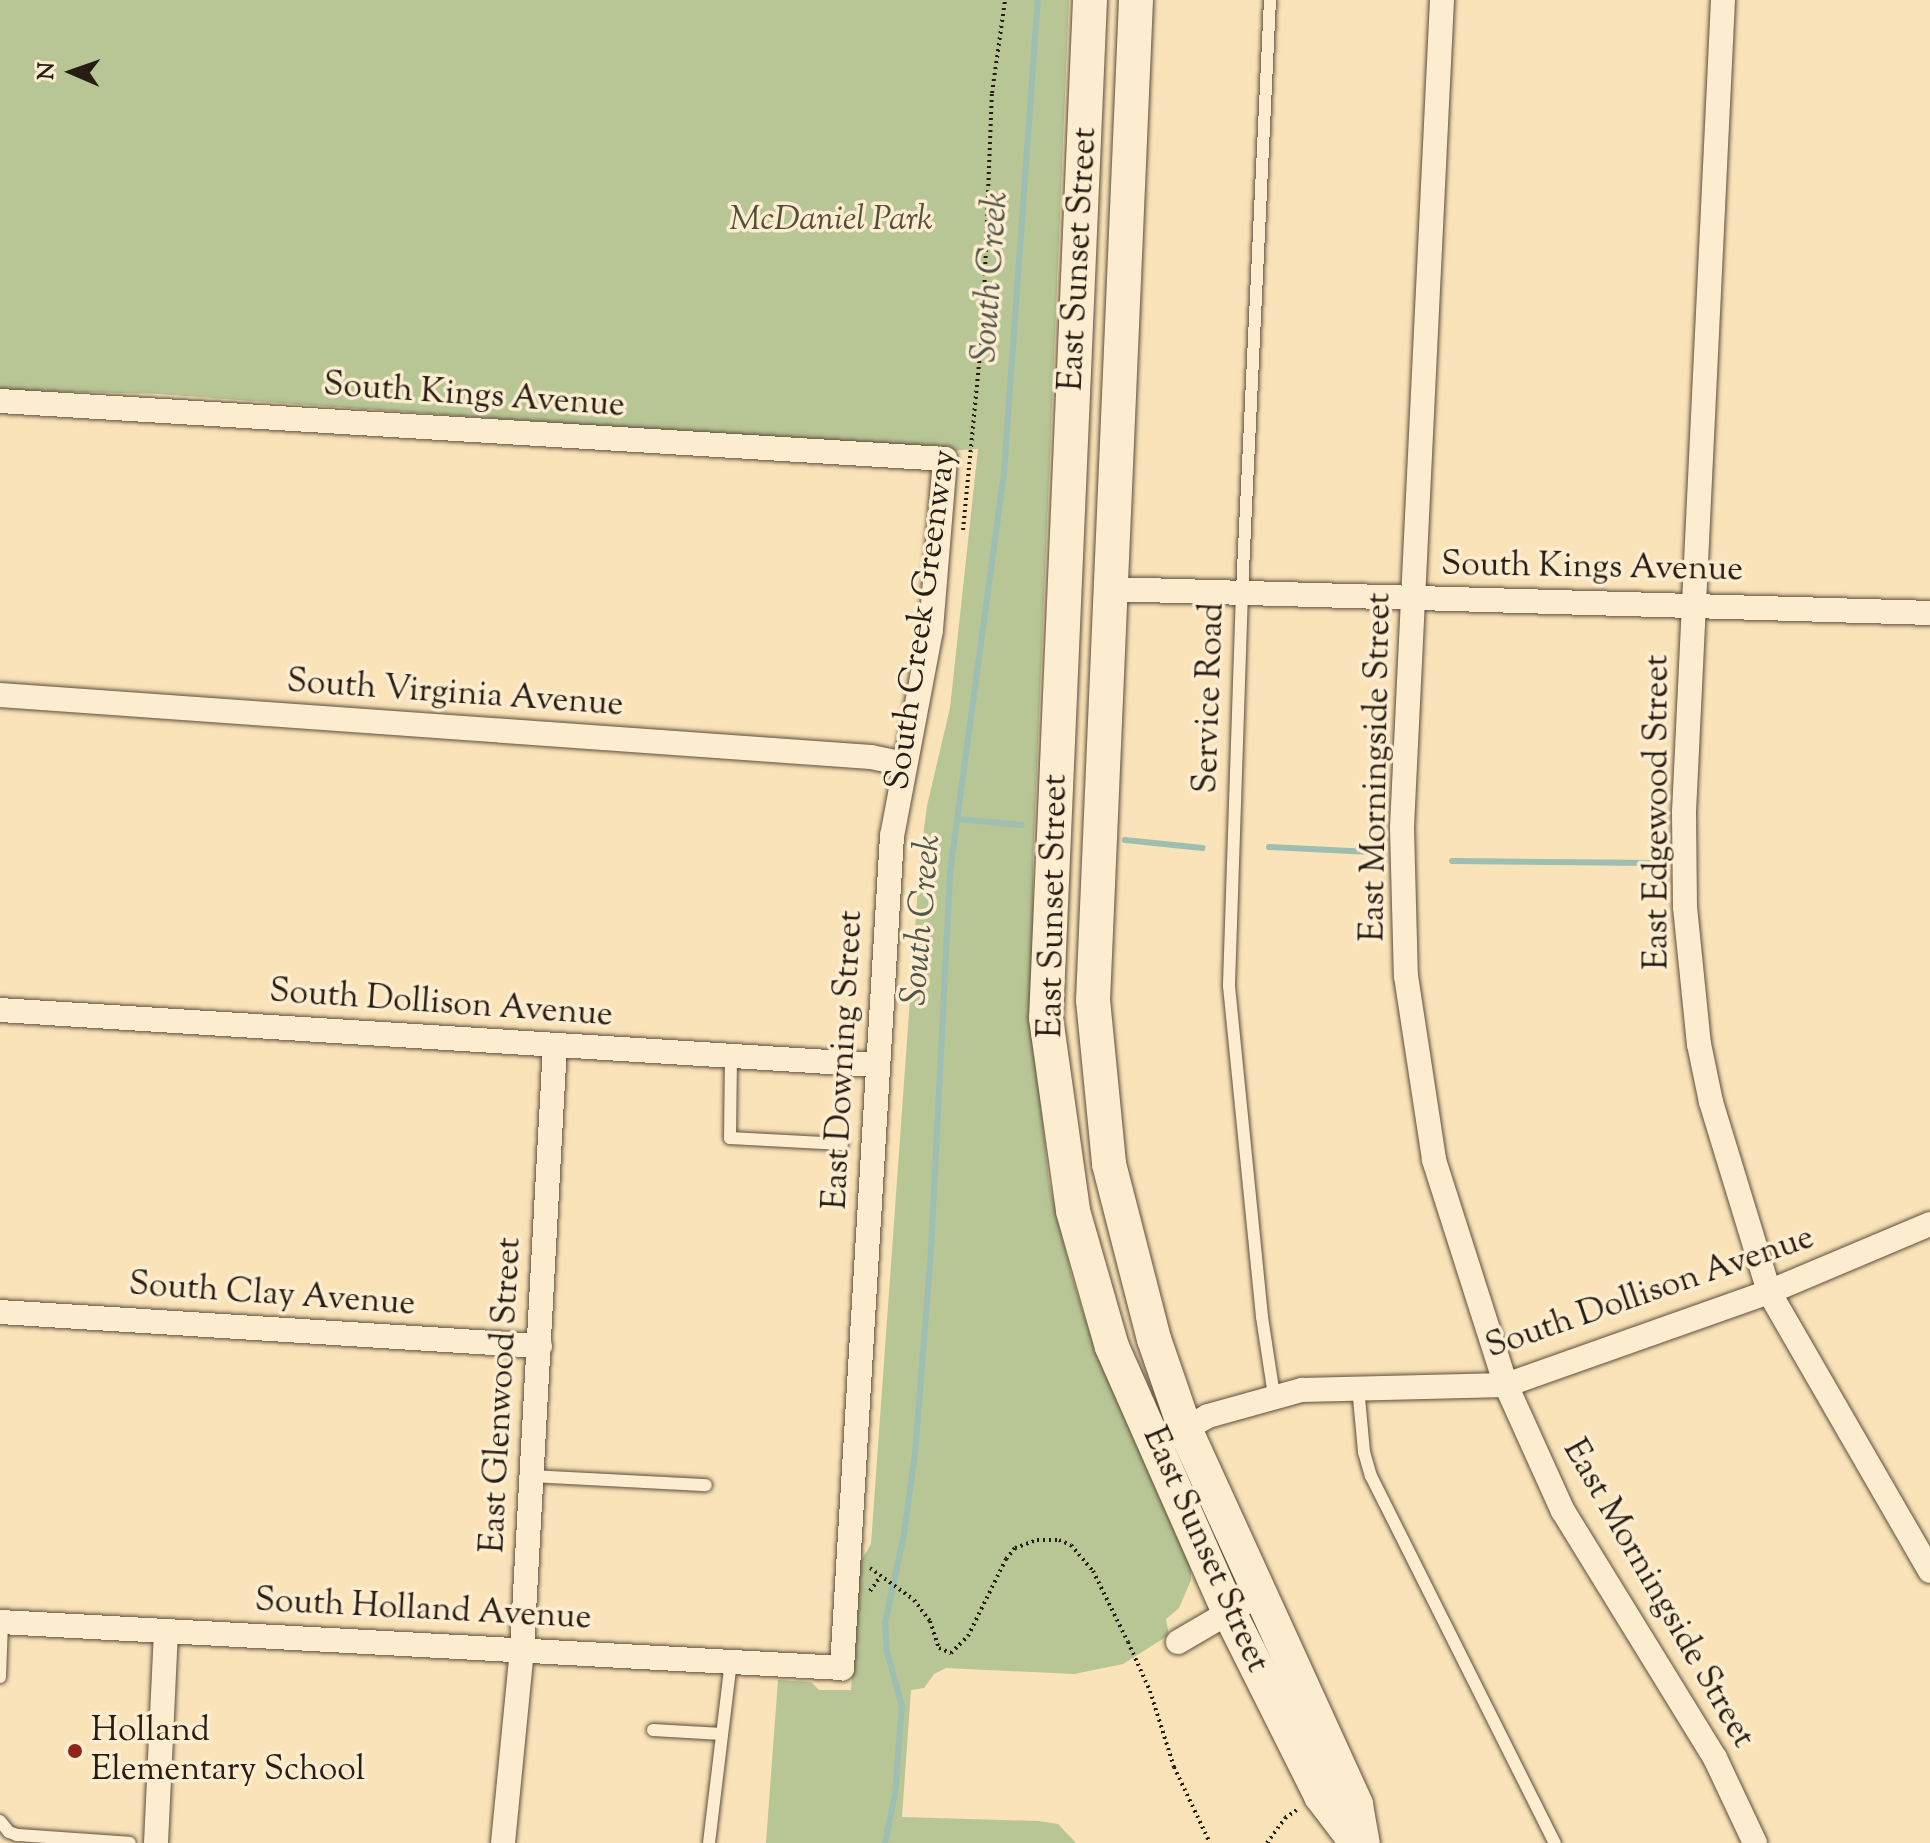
<!DOCTYPE html>
<style>
body{margin:0}
#map{position:relative;width:1930px;height:1843px;overflow:hidden;background:#fae3b8;font-family:"Sorts Mill Goudy",serif}
div>[style]{position:absolute}
.green>*{inset:0;background:#b8c594}
.stream>*{height:6px;margin:-3px;padding:0 3px;transform-origin:3px;border-radius:3px;background:#9ebeb1}
.path>*{height:4px;margin-top:-2px;transform-origin:0;background:repeating-linear-gradient(90deg,#271d13 0 2px,transparent 0 6px)}
.roads{filter:drop-shadow(0 0 2px #5c4e3c) drop-shadow(0 0 2px #5c4e3c)}
.service>*{height:12px;margin:-6px;padding:0 6px;transform-origin:6px;border-radius:6px;background:#fcedd1}
.minor>*{height:24px;margin:-12px;padding:0 12px;transform-origin:12px;border-radius:12px;background:#fcedd1}
.secondary>*{height:34px;margin:-17px;padding:0 17px;transform-origin:17px;border-radius:17px;background:#fcedd1}
.dots>*{width:22px;height:22px;translate:-50% -50%;box-sizing:border-box;border:4px solid #fcedd1;border-radius:50%}
span{translate:-50% -50%;white-space:nowrap;text-align:center;line-height:1.15;-webkit-text-stroke:7px #fcedd1;paint-order:stroke}
.park-label{font-size:34px;color:#524f3a;font-style:italic}
.street-label{font-size:34px;color:#271d13}
.poi-label{font-size:34px;color:#271d13}
.left{translate:0 -50%;text-align:left}
.water-label{font-size:36px;color:#51554a;font-style:italic}
.north{position:absolute;left:32px;top:32px;width:80px;height:80px;-webkit-text-stroke:6px #fcedd1;paint-order:stroke;rotate:272deg;font-size:22px;font-weight:700;line-height:32px;text-align:center;color:#271d13}
.north::after{content:'';display:block;margin:auto;width:28px;height:36px;background:#271d13;clip-path:polygon(50% 0,100% 100%,50% 72%,0 100%)}
</style>
<div id="map">
<div class="green">
<div style="clip-path:polygon(0 0,1069px 0,1033px 861px,1033px 1032px,1049px 1182px,1072px 1277px,1095px 1350px,1191px 1561px,1191px 1580px,1179px 1608px,1166px 1619px,1169px 1635px,1123px 1664px,1074px 1674px,946px 1668px,934px 1674px,924px 1688px,911px 1690px,902px 1817px,1039px 1821px,1058px 1824px,1076px 1843px,766px 1843px,778px 1680px,811px 1682px,819px 1690px,851px 1690px,859px 1564px,871px 1544px,920px 859px,927px 806px,950px 708px,978px 449px,946px 451px,157px 394px,0 390px)"></div>
</div>
<div class="stream">
<div style="left:958px;top:819px;width:64px;rotate:5.4deg"></div>
<div style="left:1125px;top:840px;width:78px;rotate:5.9deg"></div>
<div style="left:1269px;top:847px;width:102px;rotate:2.8deg"></div>
<div style="left:1452px;top:861px;width:202px;rotate:0.6deg"></div>
<div style="left:885px;top:1843px;width:50px;rotate:-78.5deg"></div>
<div style="left:895px;top:1794px;width:88px;rotate:-85.5deg"></div>
<div style="left:902px;top:1706px;width:56px;rotate:-105.5deg"></div>
<div style="left:887px;top:1652px;width:29px;rotate:-94deg"></div>
<div style="left:885px;top:1623px;width:91px;rotate:-77.9deg"></div>
<div style="left:904px;top:1534px;width:81px;rotate:-82.2deg"></div>
<div style="left:915px;top:1454px;width:206px;rotate:-85.5deg"></div>
<div style="left:931px;top:1249px;width:377px;rotate:-87.1deg"></div>
<div style="left:950px;top:872px;width:405px;rotate:-82.3deg"></div>
<div style="left:1004px;top:471px;width:472px;rotate:-85.9deg"></div>
</div>
<div class="path">
<div style="left:963px;top:530px;width:207px;rotate:-84.5deg"></div>
<div style="left:983px;top:324px;width:231px;rotate:-87.8deg"></div>
<div style="left:992px;top:93px;width:94px;rotate:-82deg"></div>
<div style="left:870px;top:1568px;width:54px;rotate:36deg"></div>
<div style="left:914px;top:1600px;width:26px;rotate:53deg"></div>
<div style="left:930px;top:1621px;width:28px;rotate:72deg"></div>
<div style="left:939px;top:1648px;width:13px;rotate:23deg"></div>
<div style="left:951px;top:1653px;width:24px;rotate:-45deg"></div>
<div style="left:968px;top:1636px;width:86px;rotate:-63.7deg"></div>
<div style="left:1006px;top:1559px;width:14px;rotate:-51deg"></div>
<div style="left:1015px;top:1548px;width:23px;rotate:-20deg"></div>
<div style="left:1037px;top:1540px;width:22px"></div>
<div style="left:1059px;top:1540px;width:13px;rotate:23deg"></div>
<div style="left:1071px;top:1545px;width:34px;rotate:50deg"></div>
<div style="left:1093px;top:1571px;width:79px;rotate:63.8deg"></div>
<div style="left:1128px;top:1642px;width:54px;rotate:65.8deg"></div>
<div style="left:1150px;top:1691px;width:80px;rotate:72.5deg"></div>
<div style="left:1174px;top:1767px;width:84px;rotate:64.7deg"></div>
<div style="left:870px;top:1591px;width:17px;rotate:-54deg"></div>
<div style="left:1267px;top:1843px;width:31px;rotate:-54deg"></div>
<div style="left:1285px;top:1818px;width:14px;rotate:-34deg"></div>
</div>
<div class="roads">
<div class="service">
<div style="left:1270px;top:0;width:593px;rotate:92.71deg"></div>
<div style="left:1242px;top:592px;width:394px;rotate:91.9deg"></div>
<div style="left:1229px;top:986px;width:333px;rotate:84.3deg"></div>
<div style="left:1262px;top:1317px;width:79px;rotate:81.3deg"></div>
<div style="left:731px;top:1056px;width:82px;rotate:90.7deg"></div>
<div style="left:730px;top:1138px;width:112px;rotate:3.1deg"></div>
<div style="left:1358px;top:1387px;width:65px;rotate:84.7deg"></div>
<div style="left:1364px;top:1452px;width:25px;rotate:74deg"></div>
<div style="left:1371px;top:1476px;width:411px;rotate:63.4deg"></div>
<div style="left:532px;top:1476px;width:174px;rotate:3deg"></div>
<div style="left:0;top:1677px;width:54px;rotate:-87.9deg"></div>
<div style="left:653px;top:1730px;width:69px;rotate:3.3deg"></div>
<div style="left:0;top:1821px;width:14px;rotate:51deg"></div>
<div style="left:9px;top:1832px;width:9px;rotate:21deg"></div>
<div style="left:17px;top:1835px;width:113px;rotate:4deg"></div>
<div style="left:709px;top:1843px;width:183px;rotate:-83.1deg"></div>
</div>
<div class="minor">
<div style="left:1442px;top:0;width:829px;rotate:92.77deg"></div>
<div style="left:1402px;top:828px;width:148px;rotate:88.5deg"></div>
<div style="left:1406px;top:976px;width:186px;rotate:81.3deg"></div>
<div style="left:1434px;top:1160px;width:236px;rotate:72.3deg"></div>
<div style="left:1506px;top:1385px;width:138px;rotate:65.7deg"></div>
<div style="left:1563px;top:1511px;width:290px;rotate:58.4deg"></div>
<div style="left:1715px;top:1758px;width:94px;rotate:64.8deg"></div>
<div style="left:1723px;top:0;width:813px;rotate:92.75deg"></div>
<div style="left:1684px;top:812px;width:95px;rotate:89.4deg"></div>
<div style="left:1685px;top:907px;width:138px;rotate:84.2deg"></div>
<div style="left:1699px;top:1044px;width:59px;rotate:78.3deg"></div>
<div style="left:1711px;top:1102px;width:199px;rotate:73deg"></div>
<div style="left:1769px;top:1292px;width:322px;rotate:60deg"></div>
<div style="left:0;top:401px;width:947px;rotate:3.51deg"></div>
<div style="left:945px;top:459px;width:172px;rotate:94.7deg"></div>
<div style="left:931px;top:630px;width:210px;rotate:100.7deg"></div>
<div style="left:892px;top:836px;width:834px;rotate:93.44deg"></div>
<div style="left:842px;top:1668px;width:843px;rotate:-176.87deg"></div>
<div style="left:1109px;top:589px;width:821px;rotate:1.67deg"></div>
<div style="left:0;top:695px;width:873px;rotate:4.07deg"></div>
<div style="left:871px;top:757px;width:34px;rotate:12deg"></div>
<div style="left:0;top:1010px;width:879px;rotate:3.59deg"></div>
<div style="left:0;top:1312px;width:541px;rotate:3.6deg"></div>
<div style="left:1173px;top:1436px;width:40px;rotate:-29.7deg"></div>
<div style="left:1208px;top:1416px;width:98px;rotate:-15.5deg"></div>
<div style="left:1302px;top:1390px;width:204px;rotate:-1.4deg"></div>
<div style="left:1506px;top:1385px;width:279px;rotate:-19.5deg"></div>
<div style="left:1769px;top:1292px;width:175px;rotate:-22.9deg"></div>
<div style="left:1178px;top:1642px;width:97px;rotate:-30.3deg"></div>
<div style="left:156px;top:1843px;width:212px;rotate:-87.3deg"></div>
<div style="left:503px;top:1843px;width:195px;rotate:-84.4deg"></div>
<div style="left:522px;top:1649px;width:605px;rotate:-86.87deg"></div>
</div>
<div class="secondary">
<div style="left:1090px;top:0;width:1019px;rotate:92.47deg"></div>
<div style="left:1046px;top:1018px;width:195px;rotate:82deg"></div>
<div style="left:1073px;top:1211px;width:141px;rotate:74deg"></div>
<div style="left:1112px;top:1347px;width:290px;rotate:66.2deg"></div>
<div style="left:1229px;top:1612px;width:206px;rotate:63.4deg"></div>
<div style="left:1321px;top:1796px;width:59px;rotate:52.5deg"></div>
<div style="left:1136px;top:0;width:1001px;rotate:92.46deg"></div>
<div style="left:1093px;top:1000px;width:165px;rotate:84.4deg"></div>
<div style="left:1109px;top:1164px;width:181px;rotate:75.6deg"></div>
<div style="left:1154px;top:1339px;width:95px;rotate:71deg"></div>
<div style="left:1185px;top:1429px;width:413px;rotate:65.5deg"></div>
<div style="left:1356px;top:1805px;width:39px;rotate:80deg"></div>
</div>
</div>
<div class="dots">
<div style="left:75px;top:1751px;background:#8f2418"></div>
</div>
<div class="park-label">
<span style="left:831px;top:221px">McDaniel Park</span>
</div>
<div class="street-label">
<span style="left:1079px;top:259px;rotate:-87deg">East Sunset Street</span>
<span style="left:474px;top:396px;rotate:4deg">South Kings Avenue</span>
<span style="left:1592px;top:568px;rotate:1deg">South Kings Avenue</span>
<span style="left:922px;top:620px;rotate:-82deg">South Creek Greenway</span>
<span style="left:455px;top:694px;rotate:4deg">South Virginia Avenue</span>
<span style="left:1210px;top:698px;rotate:-88deg">Service Road</span>
<span style="left:1377px;top:767px;rotate:-89deg">East Morningside Street</span>
<span style="left:1658px;top:812px;rotate:-90deg">East Edgewood Street</span>
<span style="left:1054px;top:906px;rotate:-89deg">East Sunset Street</span>
<span style="left:441px;top:1004px;rotate:4deg">South Dollison Avenue</span>
<span style="left:844px;top:1060px;rotate:-87deg">East Downing Street</span>
<span style="left:1650px;top:1293px;rotate:-19deg">South Dollison Avenue</span>
<span style="left:272px;top:1295px;rotate:4deg">South Clay Avenue</span>
<span style="left:502px;top:1395px;rotate:-87deg">East Glenwood Street</span>
<span style="left:1205px;top:1550px;rotate:66deg">East Sunset Street</span>
<span style="left:1658px;top:1594px;rotate:60deg">East Morningside Street</span>
<span style="left:423px;top:1610px;rotate:3deg">South Holland Avenue</span>
</div>
<div class="poi-label">
<span class="left" style="left:91px;top:1751px">Holland<br>Elementary School</span>
</div>
<div class="water-label">
<span style="left:992px;top:277px;rotate:-86deg">South Creek</span>
<span style="left:923px;top:920px;rotate:-85deg">South Creek</span>
</div>
<div class="north">N</div>
</div>
